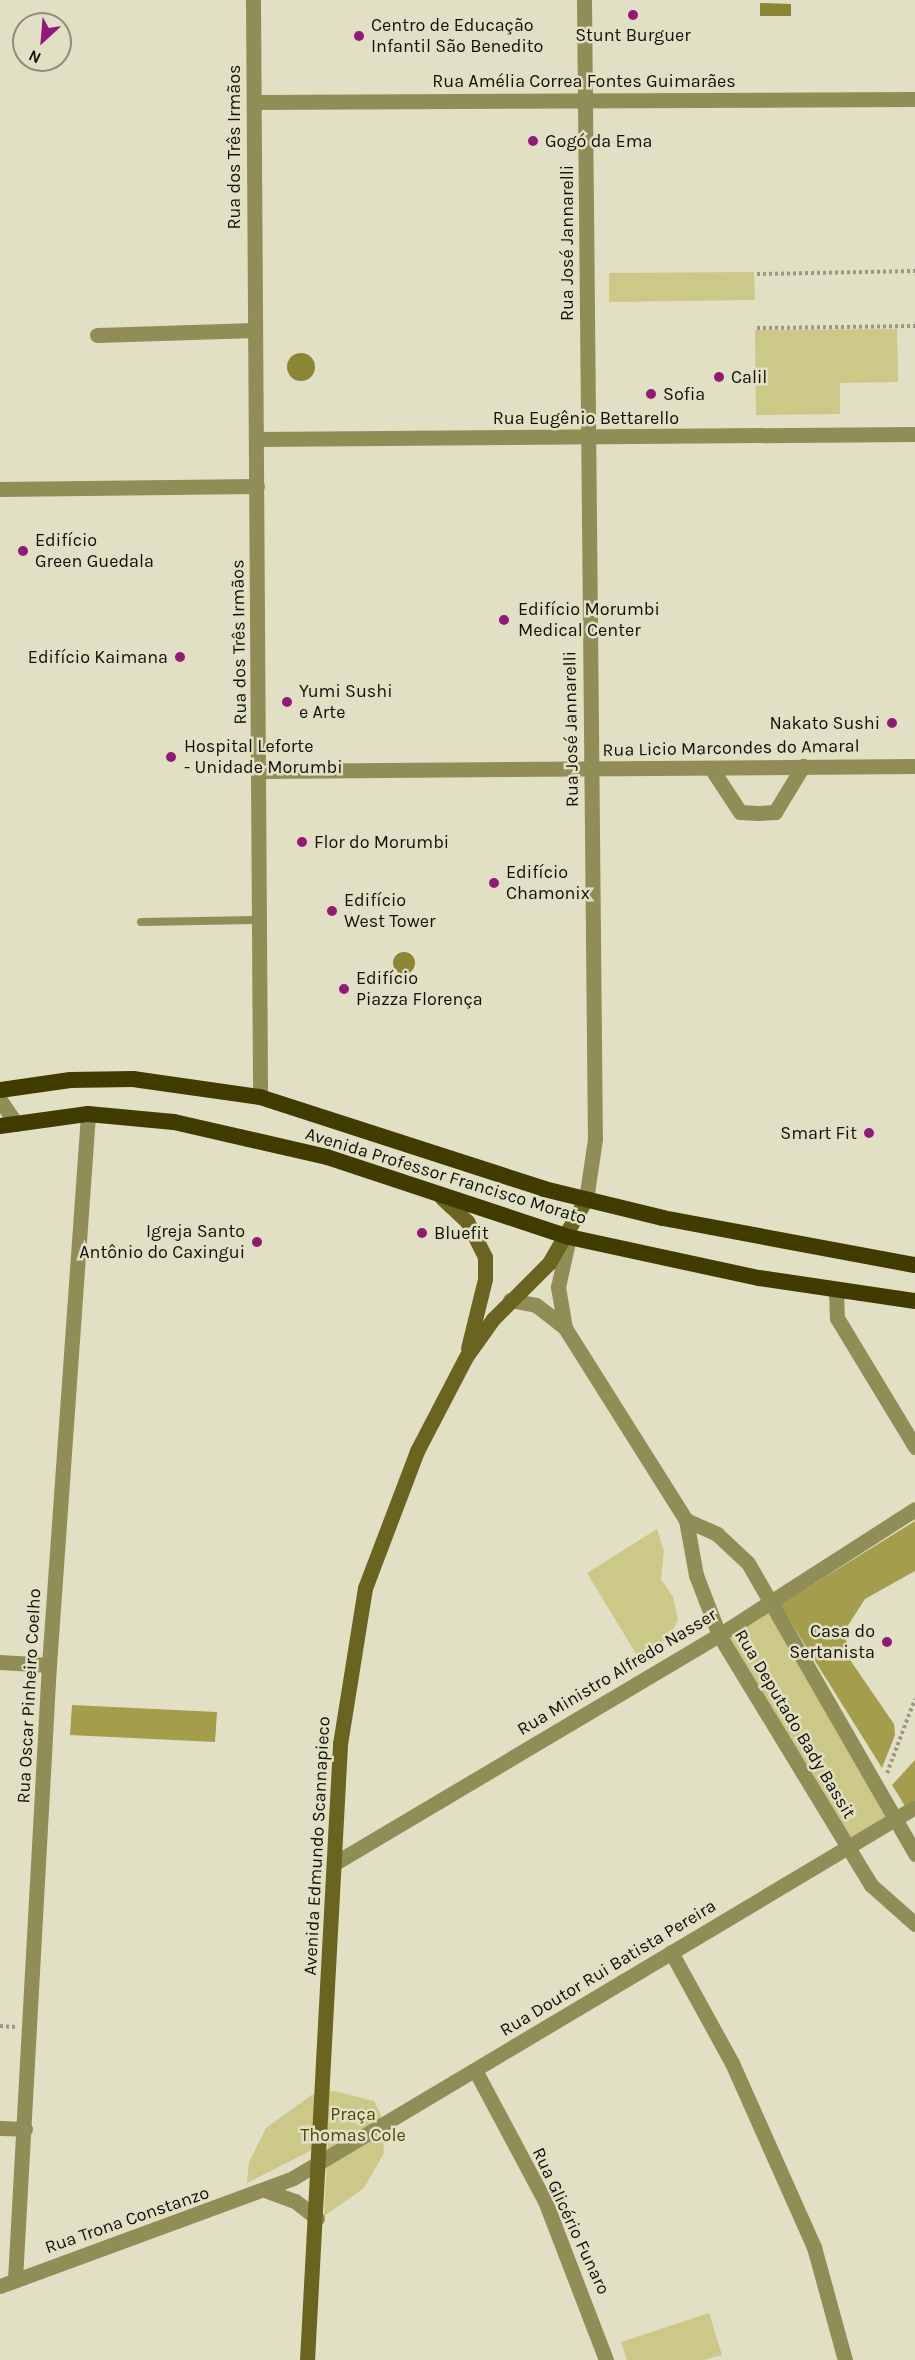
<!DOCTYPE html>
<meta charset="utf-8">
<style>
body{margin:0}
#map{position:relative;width:915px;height:2360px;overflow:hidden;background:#e1e0c4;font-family:Karla,sans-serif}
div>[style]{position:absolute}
.green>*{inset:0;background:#cbc888}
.forest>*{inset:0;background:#a39d4c}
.water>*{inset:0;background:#8b8634}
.round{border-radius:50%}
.path>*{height:4px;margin-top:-2px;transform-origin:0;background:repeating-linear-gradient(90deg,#9a9984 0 3px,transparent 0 6px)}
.service>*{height:8px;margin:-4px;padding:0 4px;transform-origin:4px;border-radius:4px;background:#908d57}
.minor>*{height:15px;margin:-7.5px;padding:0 7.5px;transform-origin:7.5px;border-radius:7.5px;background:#908d57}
.secondary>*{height:15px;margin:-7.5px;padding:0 7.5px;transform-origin:7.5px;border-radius:7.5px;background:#696520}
.trunk>*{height:16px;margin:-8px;padding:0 8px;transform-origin:8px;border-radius:8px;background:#403c00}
.dots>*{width:16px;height:16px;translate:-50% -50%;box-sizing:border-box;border:3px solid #e1e0c4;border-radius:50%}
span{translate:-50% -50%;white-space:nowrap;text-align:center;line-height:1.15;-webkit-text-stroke:5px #e1e0c4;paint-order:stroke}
.poi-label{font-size:18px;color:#111007}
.left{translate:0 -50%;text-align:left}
.right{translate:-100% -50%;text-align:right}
.street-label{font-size:18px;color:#111007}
.park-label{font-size:18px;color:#4d4907}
.north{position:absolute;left:12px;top:12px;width:60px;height:60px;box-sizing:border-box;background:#e1e0c4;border:2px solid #8e8d78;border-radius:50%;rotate:206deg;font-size:16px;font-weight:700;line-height:24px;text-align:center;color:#111007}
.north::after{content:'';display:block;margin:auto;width:21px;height:27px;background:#911a78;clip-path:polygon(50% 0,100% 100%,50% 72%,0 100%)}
</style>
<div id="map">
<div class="green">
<div style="clip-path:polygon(754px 272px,755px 300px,609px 302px,609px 273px)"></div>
<div style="clip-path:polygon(897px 329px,898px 382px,840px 383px,840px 414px,756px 415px,755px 330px)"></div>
<div style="clip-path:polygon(657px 1529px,664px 1551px,661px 1579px,673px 1597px,678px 1620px,669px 1638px,638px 1657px,587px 1573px)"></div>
<div style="clip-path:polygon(770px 1601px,897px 1817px,847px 1847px,719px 1635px)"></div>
<div style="clip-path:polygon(334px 2091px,374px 2101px,381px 2115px,384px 2153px,364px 2188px,324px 2216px,328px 2142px,247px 2183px,249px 2162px,266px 2128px,313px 2094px)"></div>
<div style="clip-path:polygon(709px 2313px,722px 2355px,704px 2360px,627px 2360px,621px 2342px)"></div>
</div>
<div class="forest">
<div style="clip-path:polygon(915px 1521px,915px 1571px,865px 1599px,845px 1630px,848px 1657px,894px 1724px,895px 1735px,882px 1768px,780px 1605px)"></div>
<div style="clip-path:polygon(72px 1705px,217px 1712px,215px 1742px,70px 1735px)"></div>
<div style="clip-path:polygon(915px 1760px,915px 1800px,905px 1806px,892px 1785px)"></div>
</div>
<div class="water">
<div style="clip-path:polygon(760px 3px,791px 4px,791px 16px,760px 16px)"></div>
<div class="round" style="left:287px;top:353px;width:28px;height:28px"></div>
<div class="round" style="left:393px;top:952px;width:22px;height:22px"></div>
</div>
<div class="path">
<div style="left:757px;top:274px;width:158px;rotate:-1.1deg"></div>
<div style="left:757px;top:328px;width:158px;rotate:-0.7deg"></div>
<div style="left:887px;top:1773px;width:79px;rotate:-69.3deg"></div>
<div style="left:0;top:2026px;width:15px;rotate:4deg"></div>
</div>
<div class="service">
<div style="left:141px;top:922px;width:119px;rotate:-1deg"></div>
</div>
<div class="minor">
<div style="left:253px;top:0;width:1097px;rotate:89.63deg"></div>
<div style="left:584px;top:0;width:1139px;rotate:89.45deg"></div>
<div style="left:595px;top:1139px;width:61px;rotate:98.5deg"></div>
<div style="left:254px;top:102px;width:661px;rotate:-0.26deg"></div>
<div style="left:97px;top:335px;width:158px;rotate:-1.8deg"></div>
<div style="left:257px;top:439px;width:658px;rotate:-0.44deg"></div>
<div style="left:0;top:489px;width:257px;rotate:-0.7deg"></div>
<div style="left:711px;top:768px;width:53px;rotate:56.6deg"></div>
<div style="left:740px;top:812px;width:18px;rotate:3deg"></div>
<div style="left:758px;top:813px;width:17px;rotate:-3deg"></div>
<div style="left:775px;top:812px;width:54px;rotate:-58.7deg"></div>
<div style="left:260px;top:771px;width:655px;rotate:-0.44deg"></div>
<div style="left:0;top:1100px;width:29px;rotate:56deg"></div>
<div style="left:836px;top:1291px;width:27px;rotate:88deg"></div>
<div style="left:837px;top:1318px;width:151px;rotate:58.8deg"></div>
<div style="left:510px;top:1300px;width:26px;rotate:11deg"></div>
<div style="left:536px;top:1305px;width:37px;rotate:38deg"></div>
<div style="left:565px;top:1328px;width:227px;rotate:57.8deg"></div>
<div style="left:686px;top:1520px;width:56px;rotate:79.7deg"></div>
<div style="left:696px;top:1575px;width:64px;rotate:69deg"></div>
<div style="left:719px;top:1635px;width:293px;rotate:58.7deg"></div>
<div style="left:871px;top:1885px;width:59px;rotate:41.6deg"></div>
<div style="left:565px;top:1328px;width:42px;rotate:-99.7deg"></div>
<div style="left:558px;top:1287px;width:51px;rotate:-77.6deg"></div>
<div style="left:686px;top:1520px;width:34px;rotate:24deg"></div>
<div style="left:717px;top:1534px;width:42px;rotate:43.1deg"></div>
<div style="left:748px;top:1563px;width:336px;rotate:60.1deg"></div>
<div style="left:0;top:1662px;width:49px;rotate:3.5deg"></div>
<div style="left:335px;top:1863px;width:447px;rotate:-30.7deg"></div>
<div style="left:719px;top:1635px;width:233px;rotate:-32.7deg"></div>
<div style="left:671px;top:1952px;width:127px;rotate:61.2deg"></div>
<div style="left:732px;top:2063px;width:201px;rotate:66deg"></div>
<div style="left:814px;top:2247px;width:117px;rotate:74.7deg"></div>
<div style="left:475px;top:2070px;width:149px;rotate:61.9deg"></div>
<div style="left:545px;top:2201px;width:170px;rotate:69deg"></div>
<div style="left:0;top:2128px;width:25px;rotate:2deg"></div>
<div style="left:267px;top:2191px;width:30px;rotate:20deg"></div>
<div style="left:295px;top:2201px;width:28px;rotate:38deg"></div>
<div style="left:15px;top:2280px;width:616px;rotate:-86.84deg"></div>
<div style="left:49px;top:1665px;width:552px;rotate:-85.95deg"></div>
<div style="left:0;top:2286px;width:312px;rotate:-20.2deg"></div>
<div style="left:293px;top:2178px;width:724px;rotate:-30.81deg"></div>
</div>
<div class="secondary">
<div style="left:442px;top:1198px;width:34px;rotate:43deg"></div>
<div style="left:467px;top:1221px;width:40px;rotate:63.4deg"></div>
<div style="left:485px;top:1257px;width:22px;rotate:90deg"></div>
<div style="left:485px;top:1279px;width:71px;rotate:103.8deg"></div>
<div style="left:307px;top:2360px;width:617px;rotate:-86.93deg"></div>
<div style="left:340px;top:1744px;width:158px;rotate:-80.9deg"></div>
<div style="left:365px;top:1588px;width:147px;rotate:-69.2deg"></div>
<div style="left:417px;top:1451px;width:106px;rotate:-62.5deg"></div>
<div style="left:466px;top:1357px;width:47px;rotate:-54.6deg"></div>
<div style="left:493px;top:1319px;width:79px;rotate:-45deg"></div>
<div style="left:549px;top:1263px;width:74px;rotate:-60deg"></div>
</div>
<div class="trunk">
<div style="left:0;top:1090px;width:71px;rotate:-8.1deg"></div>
<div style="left:70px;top:1080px;width:63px;rotate:-0.9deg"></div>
<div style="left:133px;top:1079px;width:128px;rotate:8.1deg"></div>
<div style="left:260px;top:1097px;width:299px;rotate:17.9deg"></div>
<div style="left:544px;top:1189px;width:122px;rotate:13.7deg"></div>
<div style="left:663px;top:1218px;width:256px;rotate:10.6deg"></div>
<div style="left:0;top:1126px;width:89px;rotate:-7.8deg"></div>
<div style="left:88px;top:1114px;width:86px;rotate:5.3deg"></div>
<div style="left:174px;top:1122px;width:157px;rotate:12.9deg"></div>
<div style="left:327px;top:1157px;width:255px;rotate:18.3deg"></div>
<div style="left:569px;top:1237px;width:194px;rotate:12.2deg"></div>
<div style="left:759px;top:1278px;width:158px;rotate:8.4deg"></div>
</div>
<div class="dots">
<div style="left:633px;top:15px;background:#911a78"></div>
<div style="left:359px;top:36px;background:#911a78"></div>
<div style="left:533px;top:141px;background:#911a78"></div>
<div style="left:719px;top:377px;background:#911a78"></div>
<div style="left:651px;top:394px;background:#911a78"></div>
<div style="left:23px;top:551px;background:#911a78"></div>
<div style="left:504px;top:620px;background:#911a78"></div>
<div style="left:180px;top:657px;background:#911a78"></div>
<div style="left:287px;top:702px;background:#911a78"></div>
<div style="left:892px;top:723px;background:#911a78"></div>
<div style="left:171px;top:757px;background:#911a78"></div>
<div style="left:302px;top:842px;background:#911a78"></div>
<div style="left:494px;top:883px;background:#911a78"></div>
<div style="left:332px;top:911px;background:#911a78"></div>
<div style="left:344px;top:989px;background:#911a78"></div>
<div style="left:869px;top:1133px;background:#911a78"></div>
<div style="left:422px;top:1233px;background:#911a78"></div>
<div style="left:257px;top:1242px;background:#911a78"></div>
<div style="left:887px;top:1642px;background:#911a78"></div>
</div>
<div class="poi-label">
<span class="left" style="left:371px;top:36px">Centro de Educação<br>Infantil São Benedito</span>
<span style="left:633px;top:35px">Stunt Burguer</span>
<span class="left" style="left:545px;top:141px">Gogó da Ema</span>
<span class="left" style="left:731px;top:377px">Calil</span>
<span class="left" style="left:663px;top:394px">Sofia</span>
<span class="left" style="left:35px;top:551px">Edifício<br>Green Guedala</span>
<span class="left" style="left:518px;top:620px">Edifício Morumbi<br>Medical Center</span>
<span class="right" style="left:168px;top:657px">Edifício Kaimana</span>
<span class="left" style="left:299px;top:702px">Yumi Sushi<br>e Arte</span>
<span class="right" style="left:880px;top:723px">Nakato Sushi</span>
<span class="left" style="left:184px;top:757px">Hospital Leforte<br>- Unidade Morumbi</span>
<span class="left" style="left:314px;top:842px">Flor do Morumbi</span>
<span class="left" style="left:506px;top:883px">Edifício<br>Chamonix</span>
<span class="left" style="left:344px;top:911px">Edifício<br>West Tower</span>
<span class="left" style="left:356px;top:989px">Edifício<br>Piazza Florença</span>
<span class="right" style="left:857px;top:1133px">Smart Fit</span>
<span class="right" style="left:245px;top:1242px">Igreja Santo<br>Antônio do Caxingui</span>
<span class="left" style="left:434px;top:1233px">Bluefit</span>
<span class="right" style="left:875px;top:1642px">Casa do<br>Sertanista</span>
</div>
<div class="street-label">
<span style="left:584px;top:81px">Rua Amélia Correa Fontes Guimarães</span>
<span style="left:234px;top:147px;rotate:-90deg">Rua dos Três Irmãos</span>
<span style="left:567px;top:243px;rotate:-90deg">Rua José Jannarelli</span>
<span style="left:586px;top:418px">Rua Eugênio Bettarello</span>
<span style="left:239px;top:642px;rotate:-91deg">Rua dos Três Irmãos</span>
<span style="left:571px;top:729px;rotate:-91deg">Rua José Jannarelli</span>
<span style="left:731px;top:748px;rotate:-1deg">Rua Licio Marcondes do Amaral</span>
<span style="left:446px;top:1176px;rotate:17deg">Avenida Professor Francisco Morato</span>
<span style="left:617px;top:1672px;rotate:-31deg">Rua Ministro Alfredo Nasser</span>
<span style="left:29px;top:1696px;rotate:-87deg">Rua Oscar Pinheiro Coelho</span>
<span style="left:795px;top:1724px;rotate:59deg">Rua Deputado Bady Bassit</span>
<span style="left:317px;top:1846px;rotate:-87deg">Avenida Edmundo Scannapieco</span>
<span style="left:608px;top:1968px;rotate:-31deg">Rua Doutor Rui Batista Pereira</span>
<span style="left:127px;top:2220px;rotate:-19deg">Rua Trona Constanzo</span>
<span style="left:571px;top:2221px;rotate:65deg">Rua Glicério Funaro</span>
</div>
<div class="park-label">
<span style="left:353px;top:2125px">Praça<br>Thomas Cole</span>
</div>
<div class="north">N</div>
</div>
